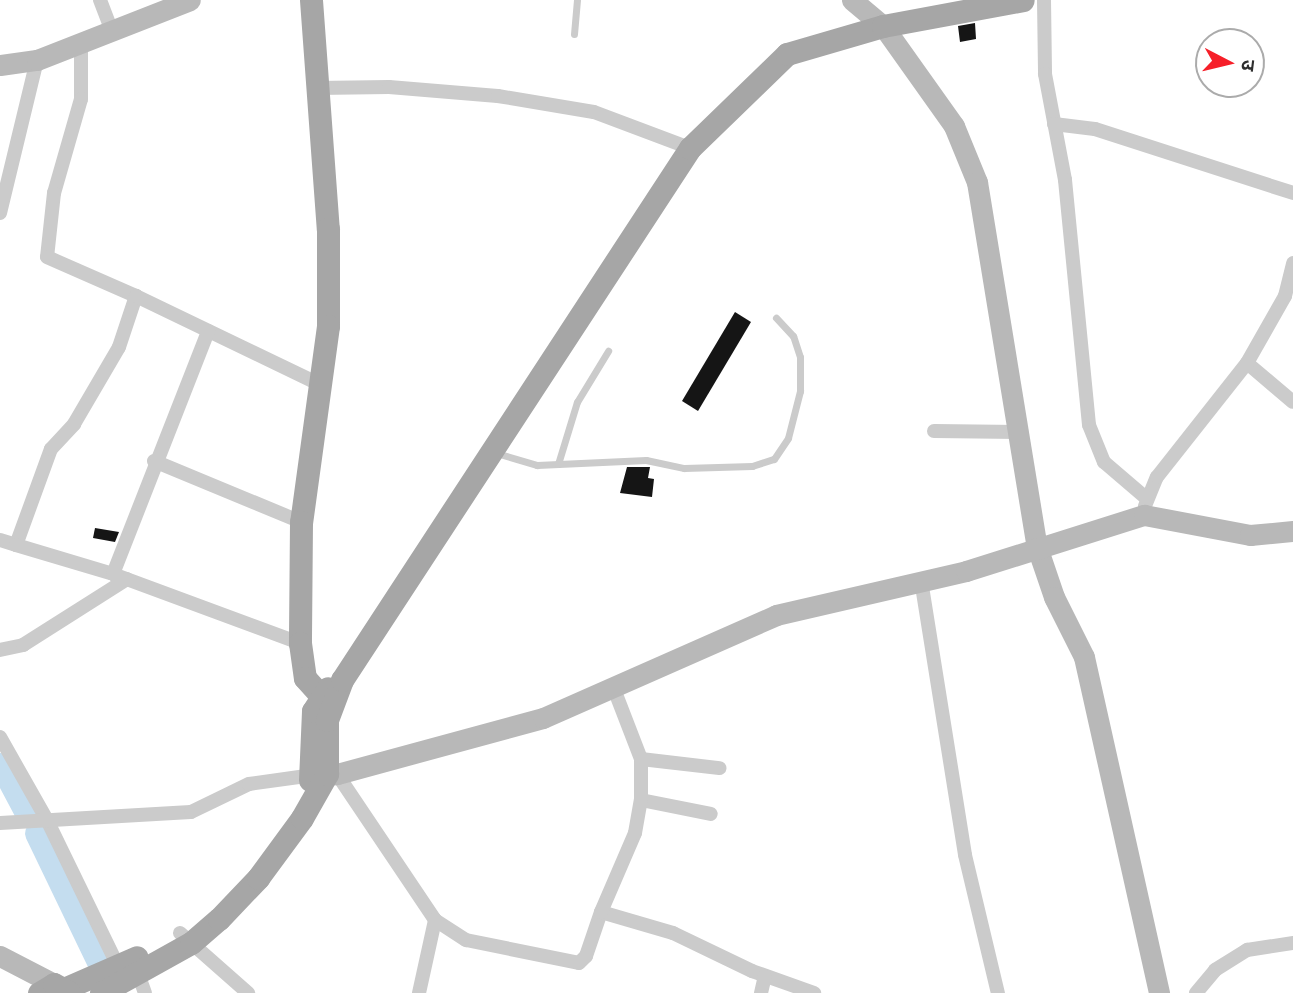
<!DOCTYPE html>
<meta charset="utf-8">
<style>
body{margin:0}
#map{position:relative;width:1293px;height:993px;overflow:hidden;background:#fff;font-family:Ubuntu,"Noto Sans Devanagari",sans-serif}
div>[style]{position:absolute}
.river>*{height:23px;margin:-11.5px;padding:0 11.5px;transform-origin:11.5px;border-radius:11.5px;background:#c4ddef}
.building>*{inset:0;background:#151515}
.lane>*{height:7px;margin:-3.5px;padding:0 3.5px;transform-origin:3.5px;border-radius:3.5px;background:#cbcbcb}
.street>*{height:14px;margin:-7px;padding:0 7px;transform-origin:7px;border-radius:7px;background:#cbcbcb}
.secondary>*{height:21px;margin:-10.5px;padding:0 10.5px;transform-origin:10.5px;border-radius:10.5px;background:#b8b8b8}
.primary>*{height:23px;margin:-11.5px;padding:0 11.5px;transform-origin:11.5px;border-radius:11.5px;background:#a6a6a6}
span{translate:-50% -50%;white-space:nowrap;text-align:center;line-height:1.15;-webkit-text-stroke:7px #fff;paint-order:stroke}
.north{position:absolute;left:1195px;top:28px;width:70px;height:70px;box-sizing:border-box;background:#fff;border:2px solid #ababab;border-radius:50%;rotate:97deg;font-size:19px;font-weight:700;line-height:28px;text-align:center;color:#2e2e2e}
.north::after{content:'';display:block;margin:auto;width:24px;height:32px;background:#f61f29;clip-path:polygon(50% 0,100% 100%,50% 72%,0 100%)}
</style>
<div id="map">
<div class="river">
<div style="left:0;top:764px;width:55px;rotate:62deg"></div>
<div style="left:36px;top:833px;width:143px;rotate:64.3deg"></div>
</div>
<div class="building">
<div style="clip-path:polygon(975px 23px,976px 39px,960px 42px,958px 26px)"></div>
<div style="clip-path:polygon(735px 312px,751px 322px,698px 411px,682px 401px)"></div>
<div style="clip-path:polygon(627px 467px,650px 467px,648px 478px,654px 479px,652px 497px,620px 493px)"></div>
<div style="clip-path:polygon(95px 528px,119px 532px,115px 542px,93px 538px)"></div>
</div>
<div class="lane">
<div style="left:574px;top:34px;width:34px;rotate:-85deg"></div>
<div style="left:496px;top:453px;width:43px;rotate:16.3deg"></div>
<div style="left:537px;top:465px;width:109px;rotate:-2.6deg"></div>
<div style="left:646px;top:460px;width:39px;rotate:12deg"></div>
<div style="left:684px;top:468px;width:68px;rotate:-1.7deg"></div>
<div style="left:752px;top:466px;width:23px;rotate:-18deg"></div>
<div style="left:774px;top:459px;width:25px;rotate:-56deg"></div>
<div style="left:788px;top:438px;width:49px;rotate:-75.7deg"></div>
<div style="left:800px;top:391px;width:34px;rotate:-90deg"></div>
<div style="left:800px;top:357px;width:22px;rotate:-108deg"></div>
<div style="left:793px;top:336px;width:25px;rotate:-133deg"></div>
<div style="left:558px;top:464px;width:65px;rotate:-73deg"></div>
<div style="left:577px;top:402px;width:60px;rotate:-58.7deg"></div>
</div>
<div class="street">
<div style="left:100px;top:0;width:31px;rotate:69deg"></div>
<div style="left:1044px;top:0;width:74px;rotate:89.2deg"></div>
<div style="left:1045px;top:74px;width:108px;rotate:79.3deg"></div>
<div style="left:1065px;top:180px;width:246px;rotate:84.4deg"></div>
<div style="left:1089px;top:425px;width:40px;rotate:68deg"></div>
<div style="left:1104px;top:462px;width:55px;rotate:40.6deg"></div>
<div style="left:81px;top:41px;width:58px;rotate:90deg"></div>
<div style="left:81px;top:99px;width:98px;rotate:106deg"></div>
<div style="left:54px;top:193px;width:64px;rotate:96.2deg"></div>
<div style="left:47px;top:257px;width:97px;rotate:23.7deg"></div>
<div style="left:317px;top:88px;width:72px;rotate:-0.8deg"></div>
<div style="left:389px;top:87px;width:109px;rotate:4.7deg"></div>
<div style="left:498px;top:96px;width:97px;rotate:9.5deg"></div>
<div style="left:594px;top:112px;width:103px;rotate:20.6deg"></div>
<div style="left:1054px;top:124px;width:41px;rotate:7deg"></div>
<div style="left:1095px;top:129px;width:208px;rotate:17.9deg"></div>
<div style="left:0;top:213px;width:157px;rotate:-76.4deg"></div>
<div style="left:1247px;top:363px;width:60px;rotate:40.3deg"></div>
<div style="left:934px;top:431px;width:84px;rotate:0.7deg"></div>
<div style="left:154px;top:461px;width:159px;rotate:22.5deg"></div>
<div style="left:1145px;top:506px;width:31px;rotate:-68deg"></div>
<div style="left:1157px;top:477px;width:145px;rotate:-51.7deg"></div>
<div style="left:1247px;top:363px;width:77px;rotate:-60.4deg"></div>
<div style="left:1285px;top:296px;width:34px;rotate:-76deg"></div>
<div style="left:0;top:540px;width:17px;rotate:17deg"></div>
<div style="left:16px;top:545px;width:102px;rotate:-70deg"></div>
<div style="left:51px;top:449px;width:34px;rotate:-47deg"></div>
<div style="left:74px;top:424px;width:89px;rotate:-59.7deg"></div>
<div style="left:119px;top:347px;width:54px;rotate:-71.6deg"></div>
<div style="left:136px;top:296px;width:205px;rotate:25.7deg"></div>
<div style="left:16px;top:545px;width:101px;rotate:16.6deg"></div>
<div style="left:113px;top:574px;width:199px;rotate:20.3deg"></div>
<div style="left:113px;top:574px;width:261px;rotate:-68.6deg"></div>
<div style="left:921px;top:580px;width:278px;rotate:80.9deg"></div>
<div style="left:965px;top:855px;width:142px;rotate:76.6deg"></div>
<div style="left:0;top:650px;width:24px;rotate:-12deg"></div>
<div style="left:23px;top:645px;width:123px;rotate:-32.4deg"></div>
<div style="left:0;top:737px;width:98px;rotate:60.5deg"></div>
<div style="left:48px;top:822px;width:160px;rotate:64.1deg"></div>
<div style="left:641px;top:759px;width:79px;rotate:6.6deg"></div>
<div style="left:337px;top:774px;width:176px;rotate:56.1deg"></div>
<div style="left:435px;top:920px;width:37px;rotate:33deg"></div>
<div style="left:466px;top:940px;width:115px;rotate:11.5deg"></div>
<div style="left:579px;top:963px;width:10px;rotate:-45deg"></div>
<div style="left:586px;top:956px;width:46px;rotate:-71.2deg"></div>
<div style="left:601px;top:912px;width:75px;rotate:16.3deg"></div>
<div style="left:673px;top:933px;width:88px;rotate:25.7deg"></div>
<div style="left:752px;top:971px;width:66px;rotate:19.5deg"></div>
<div style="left:641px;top:800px;width:71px;rotate:11.3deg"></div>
<div style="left:0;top:823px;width:191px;rotate:-3.3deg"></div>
<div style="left:191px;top:812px;width:64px;rotate:-25.8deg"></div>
<div style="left:249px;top:784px;width:65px;rotate:-8deg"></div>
<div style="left:601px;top:912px;width:86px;rotate:-66.7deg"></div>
<div style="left:635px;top:833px;width:34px;rotate:-80deg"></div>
<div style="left:641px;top:800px;width:41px;rotate:-90deg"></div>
<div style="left:641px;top:759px;width:75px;rotate:-111.1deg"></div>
<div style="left:180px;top:933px;width:91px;rotate:41.4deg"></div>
<div style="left:137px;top:971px;width:23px;rotate:70deg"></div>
<div style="left:419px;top:993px;width:75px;rotate:-77.6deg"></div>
<div style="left:761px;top:993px;width:17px;rotate:-77deg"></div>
<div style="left:1196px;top:993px;width:30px;rotate:-50deg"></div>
<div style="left:1215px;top:970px;width:38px;rotate:-32deg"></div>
<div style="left:1247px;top:950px;width:47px;rotate:-8.7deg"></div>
</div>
<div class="secondary">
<div style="left:852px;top:0;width:40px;rotate:40deg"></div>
<div style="left:883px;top:26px;width:123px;rotate:54.6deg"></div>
<div style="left:954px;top:126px;width:61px;rotate:67.7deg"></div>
<div style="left:977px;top:182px;width:370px;rotate:80.7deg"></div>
<div style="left:1037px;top:547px;width:53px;rotate:71.2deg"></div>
<div style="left:1054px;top:597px;width:67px;rotate:63.4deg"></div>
<div style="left:1084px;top:657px;width:344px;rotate:77.4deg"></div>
<div style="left:0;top:65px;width:37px;rotate:-8deg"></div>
<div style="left:37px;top:60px;width:164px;rotate:-21.4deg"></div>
<div style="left:313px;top:775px;width:24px;rotate:-2deg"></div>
<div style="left:337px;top:774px;width:213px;rotate:-15.2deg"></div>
<div style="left:543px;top:718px;width:255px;rotate:-23.8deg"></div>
<div style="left:776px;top:615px;width:195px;rotate:-13deg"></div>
<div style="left:966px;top:571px;width:187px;rotate:-17.5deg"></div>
<div style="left:1144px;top:515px;width:108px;rotate:10.7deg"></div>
<div style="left:1250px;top:535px;width:43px;rotate:-5.3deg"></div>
<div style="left:0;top:956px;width:61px;rotate:27.4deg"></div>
</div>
<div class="primary">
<div style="left:311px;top:0;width:230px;rotate:85.8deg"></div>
<div style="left:328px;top:229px;width:97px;rotate:90deg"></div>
<div style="left:328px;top:326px;width:198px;rotate:97.8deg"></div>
<div style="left:301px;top:522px;width:121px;rotate:90.5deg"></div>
<div style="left:300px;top:643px;width:35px;rotate:82deg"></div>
<div style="left:305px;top:678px;width:38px;rotate:48deg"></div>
<div style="left:310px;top:780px;width:69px;rotate:-87.5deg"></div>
<div style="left:313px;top:711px;width:27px;rotate:-57deg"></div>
<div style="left:66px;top:988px;width:77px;rotate:-23.6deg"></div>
<div style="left:39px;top:993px;width:17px;rotate:-31deg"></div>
<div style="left:54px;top:984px;width:18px;rotate:29deg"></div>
<div style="left:101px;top:993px;width:103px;rotate:-29.1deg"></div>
<div style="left:191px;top:943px;width:37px;rotate:-41deg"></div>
<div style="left:219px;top:919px;width:57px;rotate:-46.4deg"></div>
<div style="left:258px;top:878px;width:74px;rotate:-53.7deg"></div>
<div style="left:302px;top:818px;width:51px;rotate:-60.4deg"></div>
<div style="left:327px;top:774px;width:54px;rotate:-90deg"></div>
<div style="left:327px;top:720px;width:43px;rotate:-69.4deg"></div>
<div style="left:342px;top:680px;width:636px;rotate:-56.81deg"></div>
<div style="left:690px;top:148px;width:135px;rotate:-44.1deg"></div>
<div style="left:787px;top:54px;width:100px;rotate:-16.3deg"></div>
<div style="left:883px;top:26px;width:142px;rotate:-10.5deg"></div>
</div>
<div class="north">उ</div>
</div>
